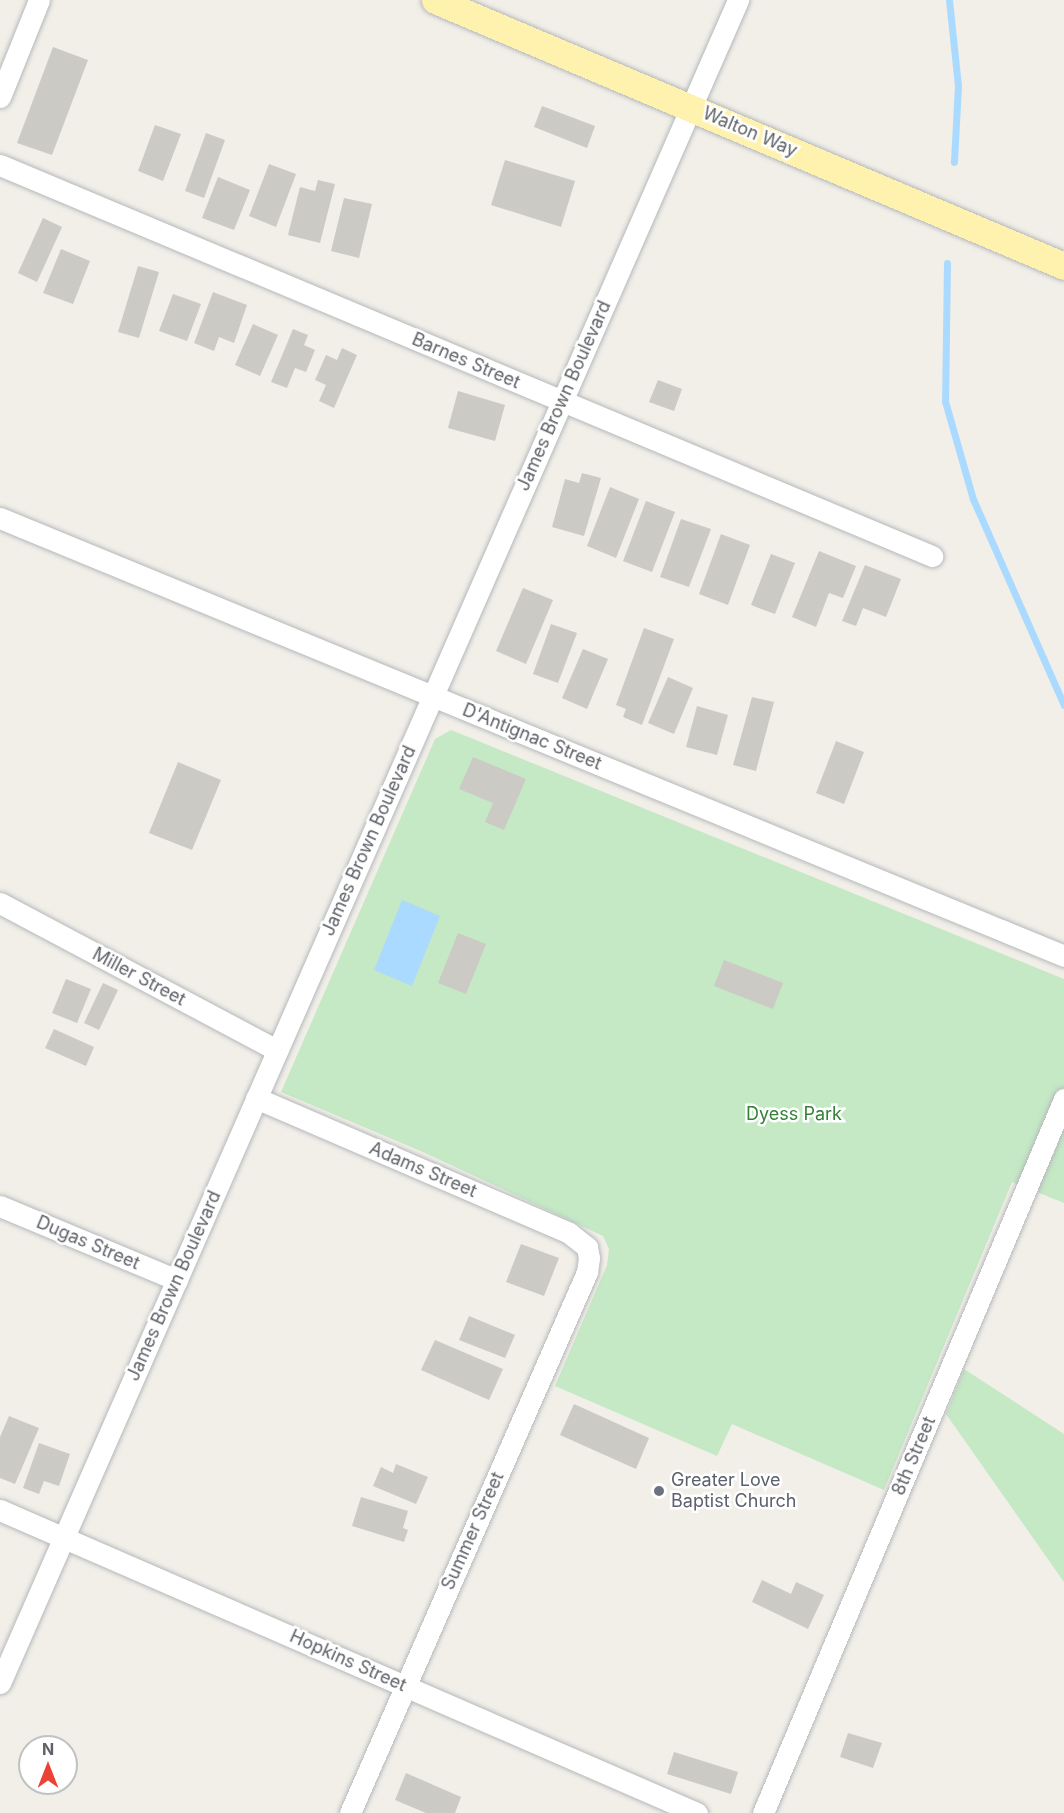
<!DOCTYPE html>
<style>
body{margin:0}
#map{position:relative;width:1064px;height:1813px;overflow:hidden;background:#f1efe8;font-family:Inter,sans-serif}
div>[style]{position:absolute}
.green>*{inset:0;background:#c5e8c5}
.water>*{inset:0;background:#aadaff}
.stream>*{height:7px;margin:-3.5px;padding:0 3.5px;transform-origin:3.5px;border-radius:3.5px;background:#aadaff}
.building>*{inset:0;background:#cccac5}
.roads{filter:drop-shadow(0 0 2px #b5b8bc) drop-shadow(0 0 2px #b5b8bc)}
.minor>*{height:21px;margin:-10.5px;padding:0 10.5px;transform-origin:10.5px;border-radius:10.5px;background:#fff}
.major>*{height:27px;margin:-13.5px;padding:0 13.5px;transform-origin:13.5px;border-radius:13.5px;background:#fff2af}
.dots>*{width:16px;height:16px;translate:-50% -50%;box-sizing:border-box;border:3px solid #fff;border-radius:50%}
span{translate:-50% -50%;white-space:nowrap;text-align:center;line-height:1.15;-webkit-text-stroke:5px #fff;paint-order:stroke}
.street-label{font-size:18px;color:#5f6368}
.park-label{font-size:18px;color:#348238}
.worship-label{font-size:18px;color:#5b616d}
.left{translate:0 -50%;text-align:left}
.north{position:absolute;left:18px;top:1735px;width:60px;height:60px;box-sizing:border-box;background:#fff;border:2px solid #bfc1c3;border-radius:50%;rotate:0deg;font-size:16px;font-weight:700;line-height:24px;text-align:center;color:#5f6368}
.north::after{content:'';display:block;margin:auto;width:21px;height:27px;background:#ea4335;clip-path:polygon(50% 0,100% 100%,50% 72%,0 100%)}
</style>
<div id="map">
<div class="green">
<div style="clip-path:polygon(451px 730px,1064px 979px,1064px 1203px,1012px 1182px,884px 1490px,732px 1424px,717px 1456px,555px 1386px,607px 1265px,609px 1249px,603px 1236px,423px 1152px,281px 1092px,435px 739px)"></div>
<div style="clip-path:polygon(964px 1369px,1064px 1434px,1064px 1582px,946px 1414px)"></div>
</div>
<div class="water">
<div style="clip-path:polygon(402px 900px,440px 916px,412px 986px,374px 970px)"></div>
</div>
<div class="stream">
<div style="left:949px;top:0;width:85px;rotate:84deg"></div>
<div style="left:958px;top:85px;width:77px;rotate:93deg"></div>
<div style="left:947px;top:263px;width:138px;rotate:90.8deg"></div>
<div style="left:945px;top:401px;width:102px;rotate:74.1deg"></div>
<div style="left:973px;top:499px;width:225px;rotate:66.2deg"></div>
</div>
<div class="building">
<div style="clip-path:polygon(53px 47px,88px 60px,52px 155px,17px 143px)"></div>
<div style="clip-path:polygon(542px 106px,595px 126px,587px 148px,534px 127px)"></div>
<div style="clip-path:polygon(155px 125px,181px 134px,163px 181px,138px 171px)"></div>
<div style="clip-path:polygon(206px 133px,225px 140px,204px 198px,185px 191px)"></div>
<div style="clip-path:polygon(505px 160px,575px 181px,561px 227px,491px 205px)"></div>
<div style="clip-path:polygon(269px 164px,296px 174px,276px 227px,249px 216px)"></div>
<div style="clip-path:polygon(218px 177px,250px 190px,234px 230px,202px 218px)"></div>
<div style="clip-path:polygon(318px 180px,335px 184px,320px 243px,288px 235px,300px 187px,315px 191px)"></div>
<div style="clip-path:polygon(344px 198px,372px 204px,359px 258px,331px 251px)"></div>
<div style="clip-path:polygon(43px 218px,62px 227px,37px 282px,18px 273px)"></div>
<div style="clip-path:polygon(61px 249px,90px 261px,73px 304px,43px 293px)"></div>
<div style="clip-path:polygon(138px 266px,159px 272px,139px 338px,118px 332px)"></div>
<div style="clip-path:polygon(213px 292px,247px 305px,234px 343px,219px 337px,214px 351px,194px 343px)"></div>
<div style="clip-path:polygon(173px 294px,201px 304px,187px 341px,159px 331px)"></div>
<div style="clip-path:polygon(253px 324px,278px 335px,260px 376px,235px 365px)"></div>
<div style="clip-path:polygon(293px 329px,308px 335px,304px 345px,315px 350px,306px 372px,295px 368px,287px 388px,271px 382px)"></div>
<div style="clip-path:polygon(342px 348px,357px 355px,334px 408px,319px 401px,326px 385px,315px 380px,326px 355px,337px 360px)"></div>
<div style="clip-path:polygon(658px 380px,682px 389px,674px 411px,649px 402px)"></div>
<div style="clip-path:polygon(458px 391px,505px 405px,495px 441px,448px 428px)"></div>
<div style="clip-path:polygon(582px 473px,601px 478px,584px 536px,552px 527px,565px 479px,579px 483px)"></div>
<div style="clip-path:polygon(610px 487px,639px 499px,616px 558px,587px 546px)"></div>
<div style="clip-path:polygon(646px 501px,675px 512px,652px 572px,623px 561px)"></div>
<div style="clip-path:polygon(681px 519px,711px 529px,689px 587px,660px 577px)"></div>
<div style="clip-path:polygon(721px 534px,750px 545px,728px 605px,699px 594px)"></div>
<div style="clip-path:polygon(819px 551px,856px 566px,843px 598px,829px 593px,816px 627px,792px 617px)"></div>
<div style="clip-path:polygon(771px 554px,795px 563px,775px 614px,751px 605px)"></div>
<div style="clip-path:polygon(865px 565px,901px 579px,886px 617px,863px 608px,856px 626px,842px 621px)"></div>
<div style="clip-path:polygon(523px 588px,553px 600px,526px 664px,496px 651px)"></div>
<div style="clip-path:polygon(551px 624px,577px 633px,558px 683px,533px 674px)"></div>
<div style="clip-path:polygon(644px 628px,674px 639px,642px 725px,623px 717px,626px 709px,616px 705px)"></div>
<div style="clip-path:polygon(583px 649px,608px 659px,587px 709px,562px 698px)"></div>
<div style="clip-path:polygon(668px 677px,693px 688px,674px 734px,648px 723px)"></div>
<div style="clip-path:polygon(752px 697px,774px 702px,756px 771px,733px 765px)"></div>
<div style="clip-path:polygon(697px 706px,728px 715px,717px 755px,686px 747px)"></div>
<div style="clip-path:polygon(836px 741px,864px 752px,844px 804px,816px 793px)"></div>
<div style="clip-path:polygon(473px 757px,526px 779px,504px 830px,485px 822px,493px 803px,459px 789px)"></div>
<div style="clip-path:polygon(178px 762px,221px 780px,192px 850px,149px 833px)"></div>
<div style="clip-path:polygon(458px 933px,486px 944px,466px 994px,438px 983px)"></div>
<div style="clip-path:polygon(724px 960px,783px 983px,773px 1009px,714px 986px)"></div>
<div style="clip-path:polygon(66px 979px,91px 989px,77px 1023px,52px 1013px)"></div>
<div style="clip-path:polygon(103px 983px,118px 990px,99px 1030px,84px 1023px)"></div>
<div style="clip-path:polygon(54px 1029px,94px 1047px,86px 1066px,45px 1048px)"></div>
<div style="clip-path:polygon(521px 1244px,559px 1258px,544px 1296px,506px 1282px)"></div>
<div style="clip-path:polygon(469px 1316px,515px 1335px,505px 1358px,459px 1340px)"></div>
<div style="clip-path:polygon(435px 1340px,503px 1369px,489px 1400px,421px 1370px)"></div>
<div style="clip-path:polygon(574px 1404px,649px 1438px,636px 1469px,560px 1435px)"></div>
<div style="clip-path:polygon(9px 1416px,39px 1428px,15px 1484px,0 1478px,0 1437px)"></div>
<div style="clip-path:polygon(39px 1443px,70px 1454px,59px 1486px,44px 1481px,39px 1494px,23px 1488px)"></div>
<div style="clip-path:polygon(396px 1464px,428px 1477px,416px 1504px,373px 1486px,381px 1467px,393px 1473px)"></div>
<div style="clip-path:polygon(361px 1497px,408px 1511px,403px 1528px,408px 1530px,404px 1542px,352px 1526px)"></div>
<div style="clip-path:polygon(762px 1580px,791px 1594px,796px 1582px,824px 1595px,808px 1629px,752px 1602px)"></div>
<div style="clip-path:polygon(848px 1733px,882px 1743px,873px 1768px,840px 1757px)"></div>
<div style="clip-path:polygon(674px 1752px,738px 1772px,731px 1794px,667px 1774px)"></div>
<div style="clip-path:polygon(406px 1773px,461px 1797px,455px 1813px,426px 1813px,395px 1800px)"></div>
</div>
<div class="roads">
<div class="minor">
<div style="left:0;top:97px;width:105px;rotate:-68.1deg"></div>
<div style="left:0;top:165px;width:1011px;rotate:22.76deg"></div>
<div style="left:0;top:518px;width:1151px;rotate:22.37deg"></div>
<div style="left:0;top:903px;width:314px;rotate:28deg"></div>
<div style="left:256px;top:1098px;width:341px;rotate:23.3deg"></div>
<div style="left:569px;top:1233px;width:23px;rotate:38deg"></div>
<div style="left:587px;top:1247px;width:11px;rotate:80deg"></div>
<div style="left:589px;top:1258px;width:14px;rotate:98deg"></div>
<div style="left:587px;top:1272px;width:591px;rotate:113.66deg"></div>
<div style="left:0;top:1206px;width:192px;rotate:22.7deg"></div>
<div style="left:0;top:1510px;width:760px;rotate:23.5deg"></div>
<div style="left:0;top:1683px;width:1838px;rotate:-66.32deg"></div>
<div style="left:763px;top:1813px;width:775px;rotate:-67.14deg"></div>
</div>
<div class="major">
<div style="left:435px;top:0;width:683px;rotate:22.92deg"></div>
</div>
</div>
<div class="dots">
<div style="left:659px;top:1491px;background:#6b7280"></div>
</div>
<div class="street-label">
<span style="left:750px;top:132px;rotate:23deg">Walton Way</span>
<span style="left:466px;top:361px;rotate:23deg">Barnes Street</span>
<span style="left:564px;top:396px;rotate:-66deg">James Brown Boulevard</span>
<span style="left:532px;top:737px;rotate:22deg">D'Antignac Street</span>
<span style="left:369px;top:841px;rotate:-66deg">James Brown Boulevard</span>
<span style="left:139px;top:977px;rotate:28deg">Miller Street</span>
<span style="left:423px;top:1170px;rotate:23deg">Adams Street</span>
<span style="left:88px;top:1243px;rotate:23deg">Dugas Street</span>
<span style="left:174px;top:1286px;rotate:-66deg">James Brown Boulevard</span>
<span style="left:914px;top:1456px;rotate:-67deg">8th Street</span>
<span style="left:473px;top:1531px;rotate:-66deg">Summer Street</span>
<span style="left:348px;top:1661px;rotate:24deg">Hopkins Street</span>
</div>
<div class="park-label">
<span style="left:794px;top:1114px">Dyess Park</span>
</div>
<div class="worship-label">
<span class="left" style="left:671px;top:1491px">Greater Love<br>Baptist Church</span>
</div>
<div class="north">N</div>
</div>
